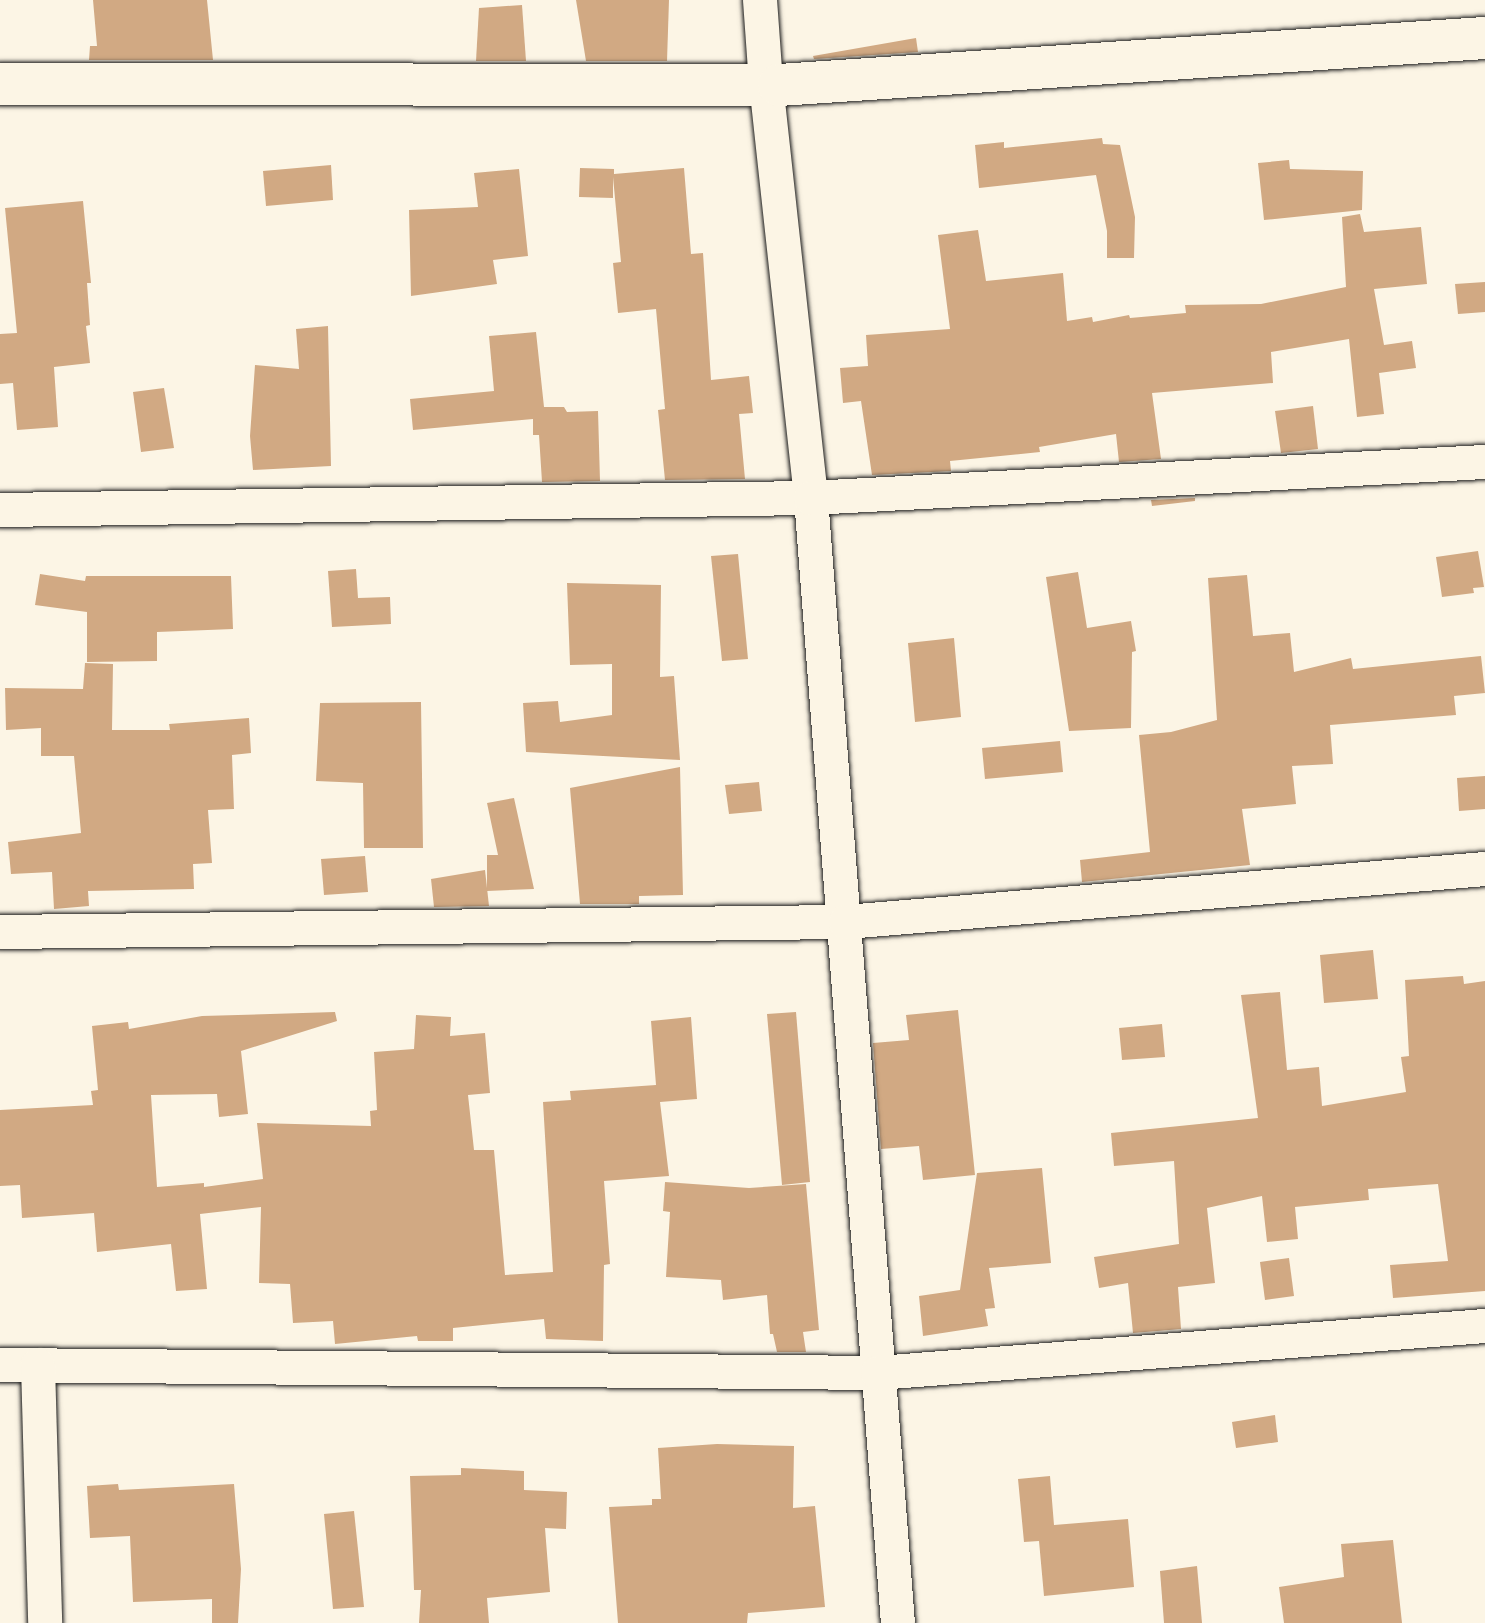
<!DOCTYPE html>
<style>
body{margin:0}
#map{position:relative;width:1485px;height:1623px;overflow:hidden;background:#fcf5e5;font-family:"Gochi Hand",sans-serif}
div>[style]{position:absolute}
.building>*{inset:0;background:#d1a983}
.roads{filter:drop-shadow(0 0 2px #1c1c1c) drop-shadow(0 0 2px #1c1c1c)}
.minor>*{height:34px;margin:-17px;padding:0 17px;transform-origin:17px;border-radius:17px;background:#fcf5e5}
.tertiary>*{height:42px;margin:-21px;padding:0 21px;transform-origin:21px;border-radius:21px;background:#fcf5e5}
span{translate:-50% -50%;white-space:nowrap;text-align:center;line-height:1.15;-webkit-text-stroke:6px #fcf5e5;paint-order:stroke}
</style>
<div id="map">
<div class="building">
<div style="clip-path:polygon(93px 0,207px 0,213px 60px,89px 60px,90px 46px,97px 46px)"></div>
<div style="clip-path:polygon(576px 0,669px 0,667px 61px,586px 61px)"></div>
<div style="clip-path:polygon(522px 5px,526px 61px,476px 61px,479px 8px)"></div>
<div style="clip-path:polygon(916px 38px,918px 52px,814px 59px,813px 56px)"></div>
<div style="clip-path:polygon(1102px 138px,1103px 144px,1120px 145px,1135px 217px,1134px 258px,1107px 258px,1107px 231px,1096px 175px,979px 188px,975px 145px,1004px 142px,1004px 148px)"></div>
<div style="clip-path:polygon(1289px 160px,1290px 169px,1363px 171px,1362px 210px,1264px 220px,1258px 163px)"></div>
<div style="clip-path:polygon(331px 165px,333px 200px,266px 206px,263px 171px)"></div>
<div style="clip-path:polygon(580px 168px,614px 169px,614px 174px,684px 168px,691px 254px,703px 253px,711px 380px,749px 376px,753px 413px,739px 414px,745px 479px,665px 480px,658px 410px,665px 409px,656px 309px,618px 313px,613px 263px,621px 262px,613px 177px,613px 198px,579px 197px)"></div>
<div style="clip-path:polygon(519px 169px,528px 256px,493px 260px,497px 284px,411px 296px,409px 210px,478px 207px,474px 173px)"></div>
<div style="clip-path:polygon(83px 201px,91px 283px,87px 283px,90px 325px,86px 326px,90px 363px,54px 367px,58px 427px,17px 430px,13px 383px,0 384px,0 334px,17px 333px,5px 208px)"></div>
<div style="clip-path:polygon(1360px 214px,1364px 232px,1421px 227px,1427px 284px,1374px 289px,1384px 345px,1412px 341px,1416px 368px,1379px 373px,1384px 414px,1357px 417px,1349px 339px,1271px 352px,1273px 383px,1152px 393px,1161px 459px,1119px 462px,1116px 434px,1039px 447px,1040px 452px,950px 461px,951px 471px,872px 475px,861px 401px,843px 403px,840px 368px,868px 366px,866px 335px,950px 329px,938px 235px,978px 230px,986px 281px,1063px 273px,1067px 321px,1092px 317px,1093px 322px,1129px 315px,1130px 318px,1186px 313px,1185px 305px,1261px 304px,1346px 287px,1342px 217px)"></div>
<div style="clip-path:polygon(1485px 282px,1485px 312px,1458px 314px,1455px 284px)"></div>
<div style="clip-path:polygon(328px 326px,331px 466px,253px 470px,250px 436px,255px 365px,299px 369px,296px 329px)"></div>
<div style="clip-path:polygon(536px 332px,544px 407px,564px 407px,567px 412px,598px 411px,600px 481px,542px 482px,539px 435px,533px 435px,533px 419px,413px 430px,410px 399px,494px 391px,489px 336px)"></div>
<div style="clip-path:polygon(164px 388px,174px 448px,141px 452px,133px 392px)"></div>
<div style="clip-path:polygon(1313px 406px,1318px 449px,1281px 453px,1275px 411px)"></div>
<div style="clip-path:polygon(1195px 498px,1195px 501px,1152px 506px,1151px 500px)"></div>
<div style="clip-path:polygon(1478px 551px,1484px 587px,1473px 588px,1474px 593px,1442px 597px,1436px 557px)"></div>
<div style="clip-path:polygon(738px 554px,748px 659px,722px 661px,711px 556px)"></div>
<div style="clip-path:polygon(356px 569px,358px 598px,390px 597px,391px 624px,332px 627px,328px 571px)"></div>
<div style="clip-path:polygon(1078px 572px,1087px 628px,1131px 621px,1136px 651px,1132px 652px,1131px 728px,1069px 731px,1046px 577px)"></div>
<div style="clip-path:polygon(40px 574px,85px 581px,86px 576px,231px 576px,233px 629px,157px 632px,157px 661px,87px 662px,87px 612px,35px 605px)"></div>
<div style="clip-path:polygon(1247px 575px,1253px 636px,1290px 633px,1294px 672px,1351px 658px,1353px 669px,1481px 656px,1485px 693px,1454px 696px,1456px 715px,1330px 725px,1333px 764px,1292px 766px,1296px 804px,1242px 809px,1250px 865px,1082px 882px,1080px 860px,1150px 852px,1139px 735px,1171px 732px,1217px 720px,1208px 578px)"></div>
<div style="clip-path:polygon(567px 583px,661px 585px,660px 677px,674px 676px,680px 760px,526px 752px,523px 703px,558px 701px,560px 722px,612px 715px,612px 664px,570px 665px)"></div>
<div style="clip-path:polygon(954px 638px,961px 717px,915px 722px,908px 643px)"></div>
<div style="clip-path:polygon(85px 663px,113px 664px,112px 730px,170px 730px,169px 724px,249px 718px,251px 753px,232px 755px,234px 809px,208px 810px,212px 863px,193px 864px,194px 889px,88px 891px,89px 906px,54px 909px,52px 872px,11px 874px,8px 842px,81px 833px,74px 756px,41px 756px,41px 728px,6px 730px,5px 688px,83px 689px)"></div>
<div style="clip-path:polygon(421px 702px,423px 848px,364px 848px,363px 783px,316px 781px,320px 703px)"></div>
<div style="clip-path:polygon(1060px 741px,1063px 772px,985px 779px,982px 748px)"></div>
<div style="clip-path:polygon(680px 767px,683px 895px,639px 896px,639px 904px,580px 904px,570px 788px)"></div>
<div style="clip-path:polygon(1485px 776px,1485px 809px,1459px 811px,1457px 778px)"></div>
<div style="clip-path:polygon(759px 782px,762px 811px,729px 814px,725px 785px)"></div>
<div style="clip-path:polygon(514px 798px,534px 889px,487px 891px,487px 855px,498px 855px,487px 803px)"></div>
<div style="clip-path:polygon(365px 856px,368px 892px,324px 895px,321px 859px)"></div>
<div style="clip-path:polygon(485px 870px,489px 906px,434px 907px,431px 879px)"></div>
<div style="clip-path:polygon(1373px 950px,1378px 999px,1324px 1003px,1320px 955px)"></div>
<div style="clip-path:polygon(1463px 976px,1464px 984px,1485px 981px,1485px 1291px,1393px 1298px,1390px 1265px,1448px 1261px,1438px 1184px,1368px 1189px,1369px 1200px,1295px 1207px,1298px 1239px,1267px 1242px,1262px 1196px,1207px 1208px,1215px 1283px,1178px 1287px,1181px 1329px,1133px 1333px,1128px 1283px,1099px 1288px,1094px 1257px,1179px 1244px,1174px 1161px,1114px 1166px,1111px 1133px,1258px 1118px,1241px 995px,1280px 992px,1287px 1070px,1319px 1067px,1322px 1106px,1406px 1092px,1401px 1057px,1409px 1056px,1405px 980px)"></div>
<div style="clip-path:polygon(958px 1010px,975px 1175px,923px 1180px,919px 1146px,881px 1149px,873px 1043px,909px 1040px,906px 1015px)"></div>
<div style="clip-path:polygon(335px 1012px,337px 1021px,241px 1051px,248px 1114px,219px 1117px,217px 1094px,151px 1095px,157px 1187px,204px 1183px,204px 1187px,263px 1179px,257px 1123px,371px 1126px,370px 1111px,377px 1110px,374px 1052px,414px 1049px,416px 1015px,451px 1017px,450px 1036px,485px 1033px,490px 1093px,468px 1095px,474px 1150px,494px 1150px,505px 1275px,553px 1272px,543px 1102px,571px 1100px,570px 1091px,656px 1085px,651px 1021px,691px 1017px,697px 1099px,660px 1102px,669px 1176px,604px 1181px,610px 1264px,604px 1265px,603px 1341px,546px 1339px,544px 1319px,453px 1328px,453px 1341px,418px 1341px,417px 1336px,335px 1344px,333px 1321px,293px 1323px,290px 1284px,259px 1283px,261px 1207px,200px 1214px,207px 1289px,176px 1291px,171px 1244px,97px 1252px,94px 1213px,22px 1218px,20px 1185px,0 1186px,0 1110px,93px 1105px,91px 1091px,98px 1090px,92px 1026px,128px 1022px,129px 1029px,202px 1016px)"></div>
<div style="clip-path:polygon(796px 1012px,810px 1182px,782px 1185px,767px 1014px)"></div>
<div style="clip-path:polygon(1162px 1024px,1165px 1057px,1122px 1060px,1119px 1028px)"></div>
<div style="clip-path:polygon(1042px 1168px,1051px 1263px,989px 1268px,995px 1308px,985px 1309px,988px 1326px,923px 1336px,919px 1296px,960px 1290px,977px 1173px)"></div>
<div style="clip-path:polygon(665px 1182px,749px 1188px,806px 1184px,819px 1330px,803px 1332px,806px 1352px,777px 1352px,773px 1334px,770px 1334px,767px 1295px,723px 1300px,721px 1280px,666px 1277px,670px 1212px,663px 1211px)"></div>
<div style="clip-path:polygon(1289px 1258px,1294px 1296px,1265px 1300px,1260px 1262px)"></div>
<div style="clip-path:polygon(1275px 1415px,1278px 1442px,1236px 1448px,1232px 1422px)"></div>
<div style="clip-path:polygon(717px 1444px,794px 1446px,793px 1508px,815px 1506px,825px 1607px,748px 1613px,747px 1623px,618px 1623px,609px 1507px,652px 1505px,652px 1499px,661px 1499px,658px 1448px)"></div>
<div style="clip-path:polygon(461px 1468px,524px 1471px,524px 1490px,567px 1492px,566px 1529px,545px 1528px,550px 1592px,487px 1598px,489px 1623px,419px 1623px,421px 1590px,414px 1590px,410px 1476px,461px 1475px)"></div>
<div style="clip-path:polygon(1050px 1476px,1054px 1525px,1128px 1519px,1134px 1587px,1044px 1596px,1039px 1541px,1024px 1542px,1018px 1479px)"></div>
<div style="clip-path:polygon(118px 1484px,119px 1490px,234px 1484px,241px 1569px,238px 1623px,212px 1623px,212px 1599px,133px 1602px,130px 1536px,90px 1538px,87px 1486px)"></div>
<div style="clip-path:polygon(354px 1511px,364px 1607px,333px 1609px,324px 1514px)"></div>
<div style="clip-path:polygon(1393px 1540px,1402px 1623px,1284px 1623px,1279px 1587px,1344px 1577px,1341px 1544px)"></div>
<div style="clip-path:polygon(1197px 1566px,1202px 1623px,1164px 1623px,1160px 1571px)"></div>
</div>
<div class="roads">
<div class="minor">
<div style="left:760px;top:0;width:83px;rotate:85.9deg"></div>
<div style="left:766px;top:83px;width:417px;rotate:83.8deg"></div>
<div style="left:811px;top:498px;width:1128px;rotate:85.58deg"></div>
<div style="left:0;top:510px;width:811px;rotate:-0.85deg"></div>
<div style="left:811px;top:498px;width:675px;rotate:-3.06deg"></div>
<div style="left:0;top:932px;width:846px;rotate:-0.68deg"></div>
<div style="left:846px;top:922px;width:641px;rotate:-4.74deg"></div>
<div style="left:0;top:1365px;width:878px;rotate:0.52deg"></div>
<div style="left:878px;top:1373px;width:609px;rotate:-4.43deg"></div>
<div style="left:38px;top:1365px;width:258px;rotate:88.4deg"></div>
</div>
<div class="tertiary">
<div style="left:0;top:84px;width:779px;rotate:0.07deg"></div>
<div style="left:779px;top:85px;width:708px;rotate:-3.81deg"></div>
</div>
</div>
</div>
